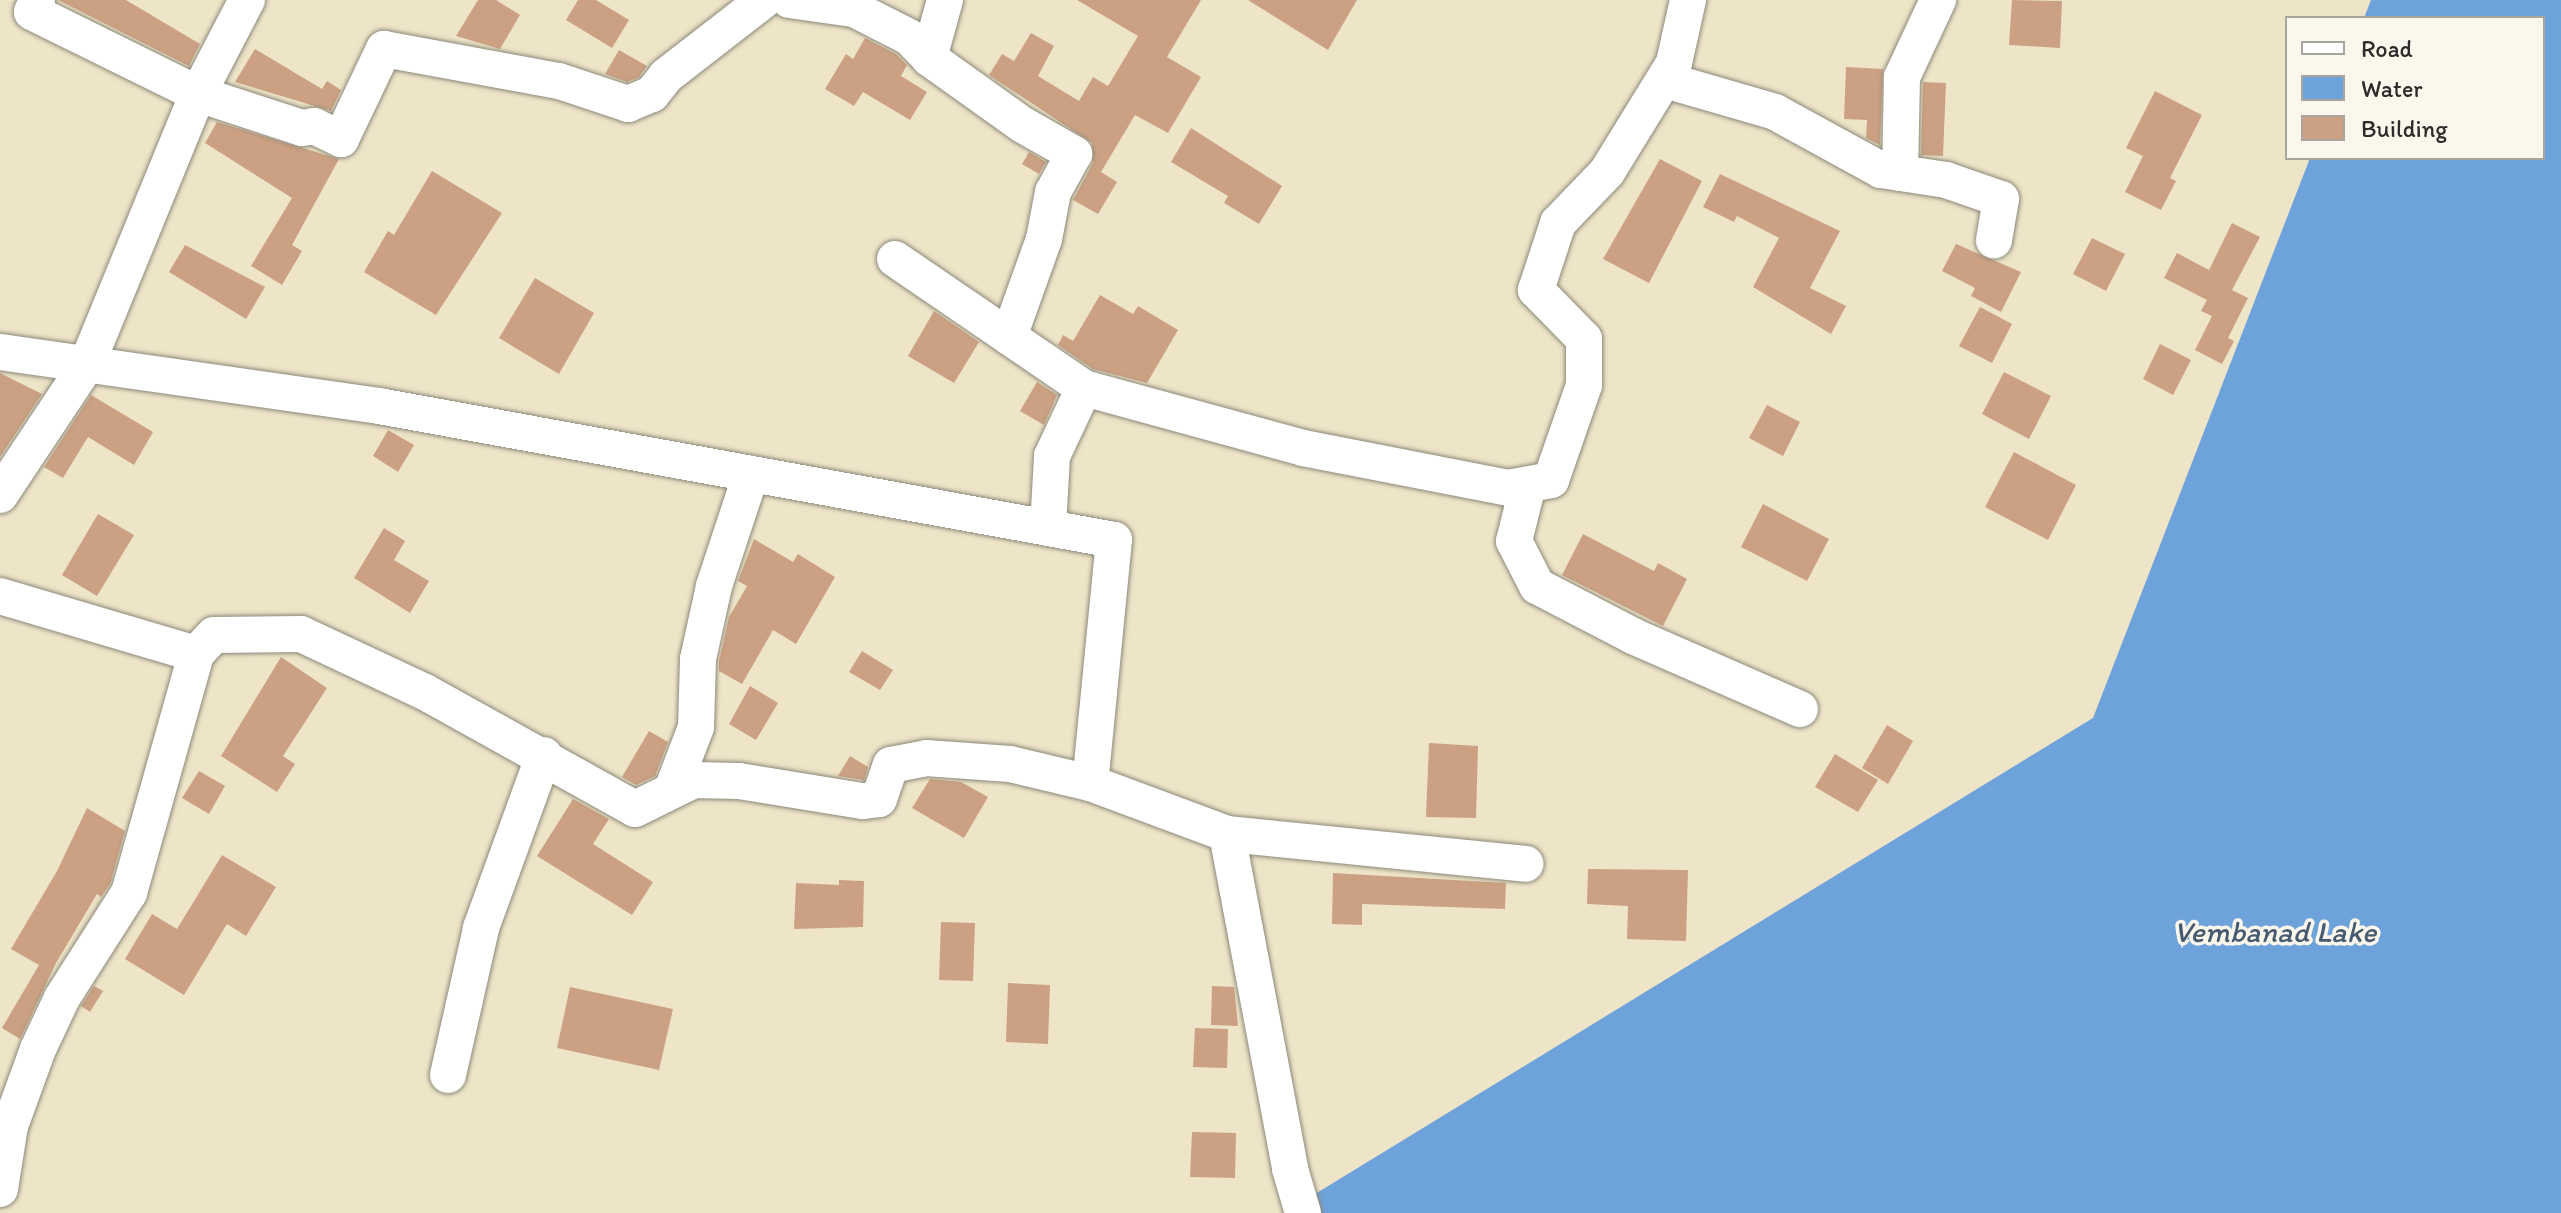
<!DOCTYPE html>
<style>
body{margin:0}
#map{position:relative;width:2561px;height:1213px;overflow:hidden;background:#eee5c8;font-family:Itim,sans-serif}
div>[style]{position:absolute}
.water>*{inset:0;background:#6ea2da}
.building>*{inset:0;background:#cca183}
.roads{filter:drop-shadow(0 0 2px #8c887a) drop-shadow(0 0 2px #8c887a)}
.minor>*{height:36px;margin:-18px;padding:0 18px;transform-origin:18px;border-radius:18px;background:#fff}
span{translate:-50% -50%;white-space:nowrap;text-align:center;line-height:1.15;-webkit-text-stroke:7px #fbf7ec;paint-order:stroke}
.water-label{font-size:30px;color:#465b71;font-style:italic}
.legend{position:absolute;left:2285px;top:16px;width:260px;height:144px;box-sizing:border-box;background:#fbf7ec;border:2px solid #a8a59f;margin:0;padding:10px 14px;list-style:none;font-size:24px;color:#2b2b2b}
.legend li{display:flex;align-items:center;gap:16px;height:40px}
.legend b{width:40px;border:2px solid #a8a59f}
</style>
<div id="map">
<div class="water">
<div style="clip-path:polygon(2371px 0,2561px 0,2561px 1213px,1284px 1213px,2093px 718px,2310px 158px,2543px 158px,2543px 18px,2364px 18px)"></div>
</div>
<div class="building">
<div style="clip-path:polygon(58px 0,126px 0,200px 44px,189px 66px)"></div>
<div style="clip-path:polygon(478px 0,496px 0,520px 15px,500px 49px,456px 36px)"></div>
<div style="clip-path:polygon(578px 0,596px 0,629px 20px,612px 48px,566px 20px)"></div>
<div style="clip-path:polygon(1077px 0,1201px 0,1167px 57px,1201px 77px,1168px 133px,1135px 115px,1101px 172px,1117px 182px,1098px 214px,1073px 200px,1093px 163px,1092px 143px,989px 75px,1002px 54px,1014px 61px,1031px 33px,1054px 46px,1038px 76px,1079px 101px,1093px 77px,1108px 86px,1138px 36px)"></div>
<div style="clip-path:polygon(1248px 0,1357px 0,1328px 50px)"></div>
<div style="clip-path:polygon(2012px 0,2062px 1px,2060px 48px,2009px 45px)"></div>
<div style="clip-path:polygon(865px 38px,896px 54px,907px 65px,901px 76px,927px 92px,910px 120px,863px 92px,854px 106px,825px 89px,846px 54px,853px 59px)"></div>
<div style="clip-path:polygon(255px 49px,322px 89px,327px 81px,341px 90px,331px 111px,235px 82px)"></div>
<div style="clip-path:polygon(619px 50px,647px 66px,639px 77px,627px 82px,605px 74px)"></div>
<div style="clip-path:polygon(1846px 67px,1883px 69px,1880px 145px,1866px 138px,1867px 120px,1844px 119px)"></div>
<div style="clip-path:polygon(1923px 82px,1946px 83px,1943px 156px,1921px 155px)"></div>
<div style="clip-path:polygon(2155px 91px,2202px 115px,2170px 178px,2176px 181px,2161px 210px,2125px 192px,2143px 156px,2126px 148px)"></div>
<div style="clip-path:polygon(217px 122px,339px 159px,292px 245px,302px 251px,282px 285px,251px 266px,292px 198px,205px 143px)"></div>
<div style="clip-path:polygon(1191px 128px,1282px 186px,1259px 224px,1224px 203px,1228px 196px,1171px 162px)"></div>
<div style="clip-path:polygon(1029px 152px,1046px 162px,1039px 174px,1022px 164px)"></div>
<div style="clip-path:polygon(1660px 159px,1702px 181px,1649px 283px,1603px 259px)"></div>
<div style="clip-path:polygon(432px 171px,502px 213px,436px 315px,364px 272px,388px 231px,394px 235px)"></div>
<div style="clip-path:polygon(1720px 174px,1840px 231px,1810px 288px,1846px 306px,1831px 334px,1753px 287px,1779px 238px,1737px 216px,1734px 222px,1703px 207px)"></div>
<div style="clip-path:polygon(2232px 223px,2260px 237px,2232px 290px,2248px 298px,2228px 338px,2234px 341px,2222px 364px,2195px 350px,2212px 316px,2201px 311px,2207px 300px,2164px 278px,2177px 253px,2209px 270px)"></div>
<div style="clip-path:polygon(2092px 238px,2125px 254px,2106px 291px,2073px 274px)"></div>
<div style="clip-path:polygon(1956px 244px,2021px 272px,2001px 312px,1971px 296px,1975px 288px,1942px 271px)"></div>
<div style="clip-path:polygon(185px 245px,265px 287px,246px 319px,169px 272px)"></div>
<div style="clip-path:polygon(535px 278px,594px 313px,559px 374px,499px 338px)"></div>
<div style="clip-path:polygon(1100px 295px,1133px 314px,1138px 306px,1178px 330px,1147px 383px,1093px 369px,1058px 345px,1063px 335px,1073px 341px)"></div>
<div style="clip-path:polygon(1980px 307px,2012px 324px,1992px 363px,1959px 346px)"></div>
<div style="clip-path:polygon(934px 311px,979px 342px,954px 383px,908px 356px)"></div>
<div style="clip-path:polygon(2160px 344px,2191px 360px,2173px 395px,2143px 379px)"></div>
<div style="clip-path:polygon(2004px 372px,2051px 396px,2029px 439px,1982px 414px)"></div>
<div style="clip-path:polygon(0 373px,42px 394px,0 457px)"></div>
<div style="clip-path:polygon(1037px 382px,1057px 395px,1044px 425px,1020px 411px)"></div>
<div style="clip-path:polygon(91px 395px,153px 432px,134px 465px,88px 437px,63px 478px,44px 467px)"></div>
<div style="clip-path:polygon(1767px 405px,1800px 422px,1783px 456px,1749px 438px)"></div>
<div style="clip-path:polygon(388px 430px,414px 445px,398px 472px,373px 456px)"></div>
<div style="clip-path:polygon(2014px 452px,2076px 485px,2048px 540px,1985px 507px)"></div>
<div style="clip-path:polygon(1763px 504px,1829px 539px,1807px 581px,1741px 547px)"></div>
<div style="clip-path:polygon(98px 514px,134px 535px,97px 596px,62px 575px)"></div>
<div style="clip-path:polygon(384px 528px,405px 541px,394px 560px,429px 581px,410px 613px,354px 578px)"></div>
<div style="clip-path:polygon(1583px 534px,1654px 571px,1658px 563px,1687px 579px,1663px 626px,1562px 575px)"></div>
<div style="clip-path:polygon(754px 539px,793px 562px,798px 554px,835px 577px,796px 644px,773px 630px,742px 684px,719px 671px,719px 662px,729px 617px,747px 586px,738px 581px)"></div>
<div style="clip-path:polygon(862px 651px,893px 670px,880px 690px,849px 672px)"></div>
<div style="clip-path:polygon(281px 657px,327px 688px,283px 756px,295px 764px,277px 792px,221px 756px)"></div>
<div style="clip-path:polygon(750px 686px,778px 703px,756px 740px,729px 724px)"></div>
<div style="clip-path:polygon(1887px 725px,1913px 741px,1888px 784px,1862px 768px)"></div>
<div style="clip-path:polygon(649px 731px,668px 742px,655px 776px,636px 785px,622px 777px)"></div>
<div style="clip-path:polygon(1429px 743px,1478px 746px,1476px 818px,1426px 817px)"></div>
<div style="clip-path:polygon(1835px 754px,1878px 780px,1858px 812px,1815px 787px)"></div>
<div style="clip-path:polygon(850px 756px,868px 767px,864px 780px,838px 776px)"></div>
<div style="clip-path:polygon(199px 771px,225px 786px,209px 814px,182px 798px)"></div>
<div style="clip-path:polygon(930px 779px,961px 782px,988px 797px,964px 838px,912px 808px)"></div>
<div style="clip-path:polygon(573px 799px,609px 819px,593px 844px,653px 882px,632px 915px,537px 856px)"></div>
<div style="clip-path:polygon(87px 808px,125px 831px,110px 884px,101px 897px,97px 894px,56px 963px,20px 1039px,2px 1028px,39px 965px,11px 949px,57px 871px)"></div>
<div style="clip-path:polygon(222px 855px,276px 887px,246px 936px,227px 924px,184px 995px,125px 959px,152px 914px,177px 929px)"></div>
<div style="clip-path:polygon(1588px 869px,1688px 870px,1686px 941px,1627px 939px,1628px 906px,1587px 904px)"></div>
<div style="clip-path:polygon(1333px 873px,1506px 883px,1505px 909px,1362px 904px,1362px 925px,1332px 924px)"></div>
<div style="clip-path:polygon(839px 880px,864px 881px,863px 927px,794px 929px,796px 883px,839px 885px)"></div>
<div style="clip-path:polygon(941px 922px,975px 923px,973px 981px,939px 980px)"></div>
<div style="clip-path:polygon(1008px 983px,1050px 985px,1048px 1044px,1006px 1042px)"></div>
<div style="clip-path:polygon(94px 986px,103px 991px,90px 1012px,81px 1006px)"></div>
<div style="clip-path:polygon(1212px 986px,1234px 987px,1238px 1026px,1211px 1025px)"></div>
<div style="clip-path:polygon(570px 987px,673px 1009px,659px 1070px,557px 1048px)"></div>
<div style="clip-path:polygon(1195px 1028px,1228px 1029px,1227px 1068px,1193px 1067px)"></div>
<div style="clip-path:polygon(1192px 1132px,1236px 1133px,1235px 1178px,1190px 1177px)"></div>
</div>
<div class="roads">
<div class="minor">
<div style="left:37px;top:0;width:13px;rotate:113deg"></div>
<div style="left:32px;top:12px;width:185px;rotate:26.3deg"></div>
<div style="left:198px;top:94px;width:109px;rotate:18.1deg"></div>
<div style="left:302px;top:128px;width:12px;rotate:-9deg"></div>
<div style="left:314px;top:126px;width:30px;rotate:26deg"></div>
<div style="left:341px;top:139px;width:100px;rotate:-64.5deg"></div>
<div style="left:384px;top:49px;width:178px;rotate:10.4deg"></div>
<div style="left:559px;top:81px;width:73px;rotate:18.4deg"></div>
<div style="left:628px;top:104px;width:26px;rotate:-23deg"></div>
<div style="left:652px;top:94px;width:23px;rotate:-52deg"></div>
<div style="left:666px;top:76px;width:124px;rotate:-37.8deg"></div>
<div style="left:789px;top:0;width:66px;rotate:7.9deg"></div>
<div style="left:854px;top:9px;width:62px;rotate:27deg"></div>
<div style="left:909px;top:37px;width:29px;rotate:46deg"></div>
<div style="left:929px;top:58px;width:115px;rotate:35.5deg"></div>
<div style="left:1023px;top:125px;width:59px;rotate:29.6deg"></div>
<div style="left:1074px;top:154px;width:43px;rotate:118.9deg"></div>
<div style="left:1053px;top:192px;width:48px;rotate:100.8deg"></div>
<div style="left:1044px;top:239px;width:104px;rotate:109.7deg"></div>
<div style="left:929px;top:58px;width:60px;rotate:-74.6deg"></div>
<div style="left:1665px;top:80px;width:115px;rotate:16.2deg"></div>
<div style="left:1775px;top:112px;width:121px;rotate:28.7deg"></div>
<div style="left:1881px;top:170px;width:66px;rotate:8.7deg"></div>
<div style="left:1946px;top:180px;width:58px;rotate:19.1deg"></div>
<div style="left:2001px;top:199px;width:42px;rotate:99.7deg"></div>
<div style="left:1900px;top:173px;width:96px;rotate:-88.8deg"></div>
<div style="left:1902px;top:77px;width:85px;rotate:-64.9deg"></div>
<div style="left:895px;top:259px;width:229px;rotate:34.3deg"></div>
<div style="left:0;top:352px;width:383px;rotate:8.1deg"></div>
<div style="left:379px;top:406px;width:747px;rotate:10.33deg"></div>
<div style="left:1114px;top:540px;width:244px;rotate:95.6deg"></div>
<div style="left:1090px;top:783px;width:146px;rotate:20.4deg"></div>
<div style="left:1227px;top:834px;width:341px;rotate:79.3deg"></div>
<div style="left:1290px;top:1169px;width:46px;rotate:73.5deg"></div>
<div style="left:1528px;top:485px;width:58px;rotate:104deg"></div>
<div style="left:1514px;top:541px;width:51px;rotate:62.9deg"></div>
<div style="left:1537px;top:586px;width:110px;rotate:27.5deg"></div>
<div style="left:1635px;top:637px;width:180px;rotate:23.6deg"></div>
<div style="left:0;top:495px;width:157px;rotate:-56.4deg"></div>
<div style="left:87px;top:364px;width:292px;rotate:-67.7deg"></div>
<div style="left:198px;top:94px;width:106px;rotate:-62.5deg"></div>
<div style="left:1048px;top:528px;width:72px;rotate:-86.8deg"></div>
<div style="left:1052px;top:456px;width:75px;rotate:-64.8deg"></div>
<div style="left:1084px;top:388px;width:227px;rotate:15.3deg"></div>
<div style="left:1303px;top:448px;width:209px;rotate:11deg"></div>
<div style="left:1508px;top:488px;width:44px;rotate:-10.5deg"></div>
<div style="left:1551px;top:480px;width:101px;rotate:-70.8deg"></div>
<div style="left:1584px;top:385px;width:46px;rotate:-90deg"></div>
<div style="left:1584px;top:339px;width:69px;rotate:-134.4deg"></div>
<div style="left:1536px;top:290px;width:71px;rotate:-71.8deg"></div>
<div style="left:1558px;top:223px;width:71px;rotate:-46.1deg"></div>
<div style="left:1607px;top:172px;width:128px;rotate:-58.4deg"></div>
<div style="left:1674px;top:63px;width:65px;rotate:-77.5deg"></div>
<div style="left:0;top:596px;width:204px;rotate:16.5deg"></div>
<div style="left:672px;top:790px;width:67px;rotate:-69.1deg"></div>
<div style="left:696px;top:727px;width:68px;rotate:-88.3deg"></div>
<div style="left:698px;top:659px;width:75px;rotate:-77.6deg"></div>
<div style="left:714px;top:586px;width:118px;rotate:-71.7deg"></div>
<div style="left:1227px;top:834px;width:300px;rotate:5.7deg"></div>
<div style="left:448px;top:1075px;width:151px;rotate:-77.3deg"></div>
<div style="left:481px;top:928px;width:184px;rotate:-70deg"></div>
<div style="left:0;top:1189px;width:64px;rotate:-81deg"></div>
<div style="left:10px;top:1126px;width:82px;rotate:-70deg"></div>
<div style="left:38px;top:1049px;width:56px;rotate:-64.8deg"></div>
<div style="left:62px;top:998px;width:125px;rotate:-57.5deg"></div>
<div style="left:129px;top:893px;width:248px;rotate:-74.3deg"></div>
<div style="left:196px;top:654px;width:26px;rotate:-47deg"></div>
<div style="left:214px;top:635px;width:87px;rotate:-0.7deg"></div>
<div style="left:301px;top:634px;width:137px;rotate:25.1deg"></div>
<div style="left:425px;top:692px;width:240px;rotate:29.1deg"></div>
<div style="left:635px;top:809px;width:66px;rotate:-26.2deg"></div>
<div style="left:694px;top:780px;width:45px;rotate:1.3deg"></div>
<div style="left:739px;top:781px;width:126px;rotate:9.2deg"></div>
<div style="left:863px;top:801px;width:16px;rotate:-7deg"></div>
<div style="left:879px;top:799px;width:36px;rotate:-71deg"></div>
<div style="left:891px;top:765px;width:36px;rotate:-11deg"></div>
<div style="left:926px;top:758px;width:84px;rotate:4.1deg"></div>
<div style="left:1010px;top:764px;width:82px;rotate:13.4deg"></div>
</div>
</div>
<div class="water-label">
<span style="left:2275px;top:932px">Vembanad Lake</span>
</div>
<ul class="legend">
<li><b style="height:10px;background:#fff"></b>Road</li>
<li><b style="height:22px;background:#6ea2da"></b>Water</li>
<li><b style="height:22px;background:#cca183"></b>Building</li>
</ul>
</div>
